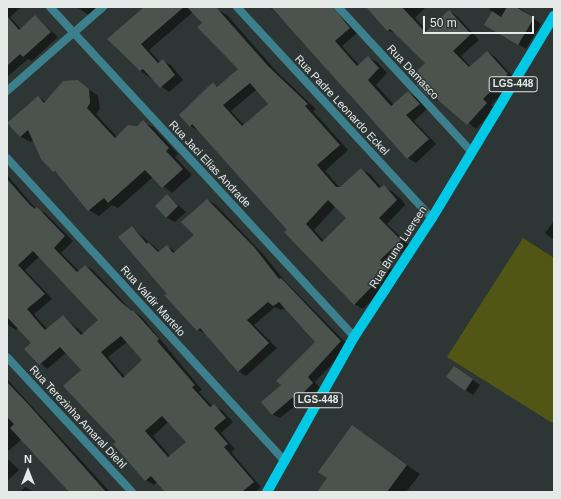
<!DOCTYPE html>
<style>
body{margin:0}
#map{position:relative;width:561px;height:499px;overflow:hidden;background:#2d3634;font-family:Arial,sans-serif}
div>[style]{position:absolute}
.green>*{inset:0;background:#515615}
.shadow>*{inset:0;background:#0007}
.building>*{inset:0;background:#4c524d}
.minor>*{height:8px;margin:-4px;padding:0 4px;transform-origin:4px;border-radius:4px;background:#3c7f8d}
.primary>*{height:10px;margin:-5px;padding:0 5px;transform-origin:5px;border-radius:5px;background:#02c9e6}
span{translate:-50% -50%;white-space:nowrap;text-align:center;line-height:1.15;-webkit-text-stroke:3px #2d3634;paint-order:stroke}
.shield-label span{padding:1px 3px;background:#2d3634;border:1px solid;border-radius:3px;-webkit-text-stroke-width:0}
.shield-label{font-size:10px;color:#e5eae9;font-weight:700}
.street-label{font-size:11px;color:#e5eae9}
.frame{position:absolute;inset:0;border:8px solid #e5eae9;pointer-events:none}
.north{position:absolute;left:8px;top:451px;width:40px;height:40px;-webkit-text-stroke:3px #2d3634;paint-order:stroke;rotate:0deg;font-size:11px;font-weight:700;line-height:16px;text-align:center;color:#e5eae9}
.north::after{content:'';display:block;margin:auto;width:14px;height:18px;background:#e5eae9;clip-path:polygon(50% 0,100% 100%,50% 72%,0 100%)}
.scale{position:absolute;left:423px;top:16px;width:111px;height:18px;box-sizing:border-box;border:2px solid #e5eae9;border-top:0;padding-left:5px;font-size:12px;line-height:14px;white-space:nowrap;color:#e5eae9;-webkit-text-stroke:3px #2d3634;paint-order:stroke}
</style>
<div id="map">
<div class="green">
<div style="clip-path:polygon(523px 238px,554px 258px,554px 424px,447px 357px)"></div>
</div>
<div class="shadow">
<div style="clip-path:polygon(7px 7px,20px 8px,10px 17px,21px 29px,35px 16px,58px 37px,32px 61px,28px 59px,7px 77px)"></div>
<div style="clip-path:polygon(77px 7px,99px 7px,90px 16px)"></div>
<div style="clip-path:polygon(evenodd,146px 7px,213px 7px,227px 15px,277px 72px,316px 109px,313px 111px,348px 150px,325px 171px,340px 188px,361px 169px,370px 174px,381px 187px,392px 191px,403px 201px,405px 205px,387px 224px,409px 245px,388px 266px,397px 275px,363px 309px,354px 304px,199px 131px,190px 126px,213px 83px,218px 87px,239px 69px,193px 12px,149px 50px,160px 62px,163px 61px,171px 65px,183px 80px,169px 92px,141px 71px,108px 39px,146px 7px,257px 89px,269px 104px,245px 126px,231px 111px,257px 89px,146px 7px,336px 206px,348px 218px,324px 241px,314px 230px,336px 206px)"></div>
<div style="clip-path:polygon(270px 7px,335px 7px,357px 33px,342px 46px,359px 65px,368px 57px,377px 62px,387px 73px,376px 85px,394px 105px,408px 92px,416px 97px,427px 109px,414px 121px,436px 144px,416px 163px,408px 158px,351px 97px,334px 74px)"></div>
<div style="clip-path:polygon(367px 7px,426px 7px,415px 18px,428px 31px,449px 11px,457px 16px,479px 40px,461px 56px,471px 67px,487px 52px,495px 57px,516px 80px,491px 105px,495px 108px,476px 129px,439px 99px,437px 101px,429px 96px,418px 84px,424px 79px,426px 63px,397px 35px,388px 30px)"></div>
<div style="clip-path:polygon(489px 7px,518px 7px,541px 24px,526px 49px,501px 33px)"></div>
<div style="clip-path:polygon(78px 81px,98px 96px,100px 109px,96px 114px,117px 137px,143px 122px,153px 127px,178px 154px,175px 157px,192px 175px,172px 193px,153px 177px,118px 208px,112px 205px,99px 216px,89px 210px,59px 175px,54px 171px,34px 140px,31px 142px,21px 137px,9px 123px,38px 97px,46px 102px)"></div>
<div style="clip-path:polygon(evenodd,7px 175px,36px 209px,45px 213px,73px 241px,61px 253px,79px 271px,85px 266px,93px 270px,129px 308px,141px 316px,202px 390px,199px 392px,212px 406px,222px 410px,233px 422px,221px 433px,235px 449px,231px 452px,261px 487px,255px 492px,166px 492px,157px 482px,154px 485px,146px 480px,114px 444px,117px 442px,83px 371px,67px 352px,47px 369px,26px 349px,32px 343px,18px 328px,16px 330px,7px 324px,7px 175px,40px 256px,100px 320px,84px 334px,63px 316px,48px 330px,34px 314px,52px 299px,25px 270px,40px 256px,7px 175px,127px 342px,144px 360px,125px 377px,108px 357px,127px 342px,7px 175px,168px 422px,187px 442px,170px 456px,153px 436px,168px 422px)"></div>
<div style="clip-path:polygon(167px 195px,186px 212px,175px 222px,166px 217px)"></div>
<div style="clip-path:polygon(207px 200px,215px 204px,263px 254px,284px 280px,349px 346px,315px 382px,320px 388px,308px 400px,303px 403px,300px 402px,280px 418px,272px 414px,282px 385px,317px 342px,285px 308px,281px 310px,275px 307px,254px 325px,277px 348px,246px 376px,238px 371px,206px 334px,198px 330px,168px 294px,132px 227px,160px 252px,167px 246px,176px 252px,195px 235px)"></div>
<div style="clip-path:polygon(554px 221px,554px 240px,545px 233px)"></div>
<div style="clip-path:polygon(462px 372px,480px 385px,473px 395px,465px 390px)"></div>
<div style="clip-path:polygon(7px 379px,110px 492px,69px 492px,22px 439px,7px 452px)"></div>
<div style="clip-path:polygon(352px 427px,420px 474px,406px 492px,318px 492px,328px 478px)"></div>
<div style="clip-path:polygon(7px 458px,19px 470px,7px 481px)"></div>
<div style="clip-path:polygon(25px 487px,33px 491px,34px 492px,20px 492px)"></div>
</div>
<div class="building">
<div style="clip-path:polygon(144px 7px,184px 7px,141px 44px,158px 63px,163px 59px,175px 75px,160px 88px,143px 69px,140px 71px,107px 39px)"></div>
<div style="clip-path:polygon(evenodd,187px 7px,216px 7px,268px 66px,308px 104px,305px 106px,340px 145px,317px 165px,336px 187px,340px 187px,361px 168px,379px 188px,384px 185px,397px 200px,379px 218px,401px 240px,380px 260px,389px 269px,354px 305px,284px 232px,287px 230px,270px 211px,192px 124px,190px 127px,179px 115px,213px 82px,217px 87px,238px 69px,197px 27px,202px 23px,187px 7px,250px 83px,268px 104px,242px 126px,223px 105px,250px 83px,187px 7px,328px 200px,346px 218px,322px 242px,306px 224px,328px 200px)"></div>
<div style="clip-path:polygon(271px 7px,333px 7px,350px 28px,335px 41px,357px 66px,368px 56px,379px 68px,368px 80px,391px 106px,408px 91px,420px 104px,406px 115px,429px 139px,407px 159px)"></div>
<div style="clip-path:polygon(366px 7px,402px 7px,425px 32px,449px 10px,471px 34px,453px 51px,469px 67px,487px 51px,508px 74px,483px 99px,487px 103px,467px 125px,431px 94px,428px 96px,416px 84px,422px 79px,416px 72px,425px 63px,390px 29px,387px 31px)"></div>
<div style="clip-path:polygon(507px 7px,516px 7px,534px 18px,518px 45px,484px 25px,492px 11px,501px 17px)"></div>
<div style="clip-path:polygon(35px 15px,51px 32px,23px 57px,20px 54px,7px 66px,7px 16px,19px 30px)"></div>
<div style="clip-path:polygon(78px 80px,89px 89px,90px 103px,87px 108px,115px 138px,128px 125px,137px 126px,143px 120px,169px 148px,166px 151px,183px 169px,162px 188px,145px 170px,108px 203px,104px 198px,88px 211px,55px 171px,53px 172px,41px 159px,28px 130px,20px 137px,7px 123px,38px 96px,44px 103px,63px 81px)"></div>
<div style="clip-path:polygon(evenodd,7px 179px,30px 205px,35px 209px,37px 207px,65px 236px,54px 248px,77px 272px,85px 265px,122px 303px,132px 311px,133px 310px,159px 339px,157px 341px,195px 385px,192px 387px,210px 407px,214px 404px,226px 418px,214px 428px,228px 444px,224px 447px,254px 482px,242px 492px,165px 492px,151px 476px,145px 481px,113px 444px,116px 442px,63px 386px,81px 370px,60px 347px,39px 365px,24px 349px,31px 343px,7px 317px,7px 179px,33px 251px,98px 320px,81px 335px,63px 315px,45px 330px,27px 309px,45px 294px,18px 265px,33px 251px,7px 179px,121px 336px,142px 360px,123px 378px,101px 352px,121px 336px,7px 179px,162px 416px,186px 442px,168px 457px,145px 431px,162px 416px)"></div>
<div style="clip-path:polygon(167px 194px,178px 206px,166px 218px,155px 206px)"></div>
<div style="clip-path:polygon(207px 199px,255px 248px,279px 279px,281px 278px,341px 341px,308px 377px,313px 383px,300px 396px,295px 400px,293px 397px,272px 415px,261px 402px,281px 385px,276px 381px,315px 342px,279px 302px,273px 306px,268px 302px,247px 320px,269px 343px,238px 372px,200px 328px,197px 331px,164px 295px,167px 294px,118px 237px,132px 226px,147px 244px,148px 242px,158px 252px,167px 245px,173px 253px,194px 235px,181px 222px)"></div>
<div style="clip-path:polygon(454px 366px,473px 379px,465px 391px,446px 377px)"></div>
<div style="clip-path:polygon(7px 382px,29px 405px,106px 492px,69px 492px,45px 466px,10px 428px,14px 424px,7px 417px)"></div>
<div style="clip-path:polygon(352px 425px,407px 465px,387px 492px,317px 492px,327px 478px,318px 472px)"></div>
</div>
<div class="minor">
<div style="left:50px;top:7px;width:449px;rotate:47.3deg"></div>
<div style="left:237px;top:7px;width:287px;rotate:47.3deg"></div>
<div style="left:338px;top:7px;width:197px;rotate:47.3deg"></div>
<div style="left:7px;top:91px;width:128px;rotate:-41.2deg"></div>
<div style="left:7px;top:158px;width:410px;rotate:47.5deg"></div>
<div style="left:7px;top:357px;width:184px;rotate:47.2deg"></div>
</div>
<div class="primary">
<div style="left:267px;top:492px;width:178px;rotate:-60.7deg"></div>
<div style="left:354px;top:337px;width:142px;rotate:-56.8deg"></div>
<div style="left:432px;top:218px;width:236px;rotate:-58.9deg"></div>
</div>
<div class="shield-label">
<span style="left:513px;top:84px">LGS-448</span>
<span style="left:318px;top:400px">LGS-448</span>
</div>
<div class="street-label">
<span style="left:413px;top:72px;rotate:47deg">Rua Damasco</span>
<span style="left:342px;top:105px;rotate:47deg">Rua Padre Leonardo Eckel</span>
<span style="left:210px;top:164px;rotate:47deg">Rua Jaci Elias Andrade</span>
<span style="left:398px;top:247px;rotate:-57deg">Rua Bruno Luersen</span>
<span style="left:153px;top:301px;rotate:48deg">Rua Valdir Martelo</span>
<span style="left:78px;top:417px;rotate:47deg">Rua Terezinha Amaral Diehl</span>
</div>
<div class="frame"></div>
<div class="north">N</div>
<div class="scale">50 m</div>
</div>
